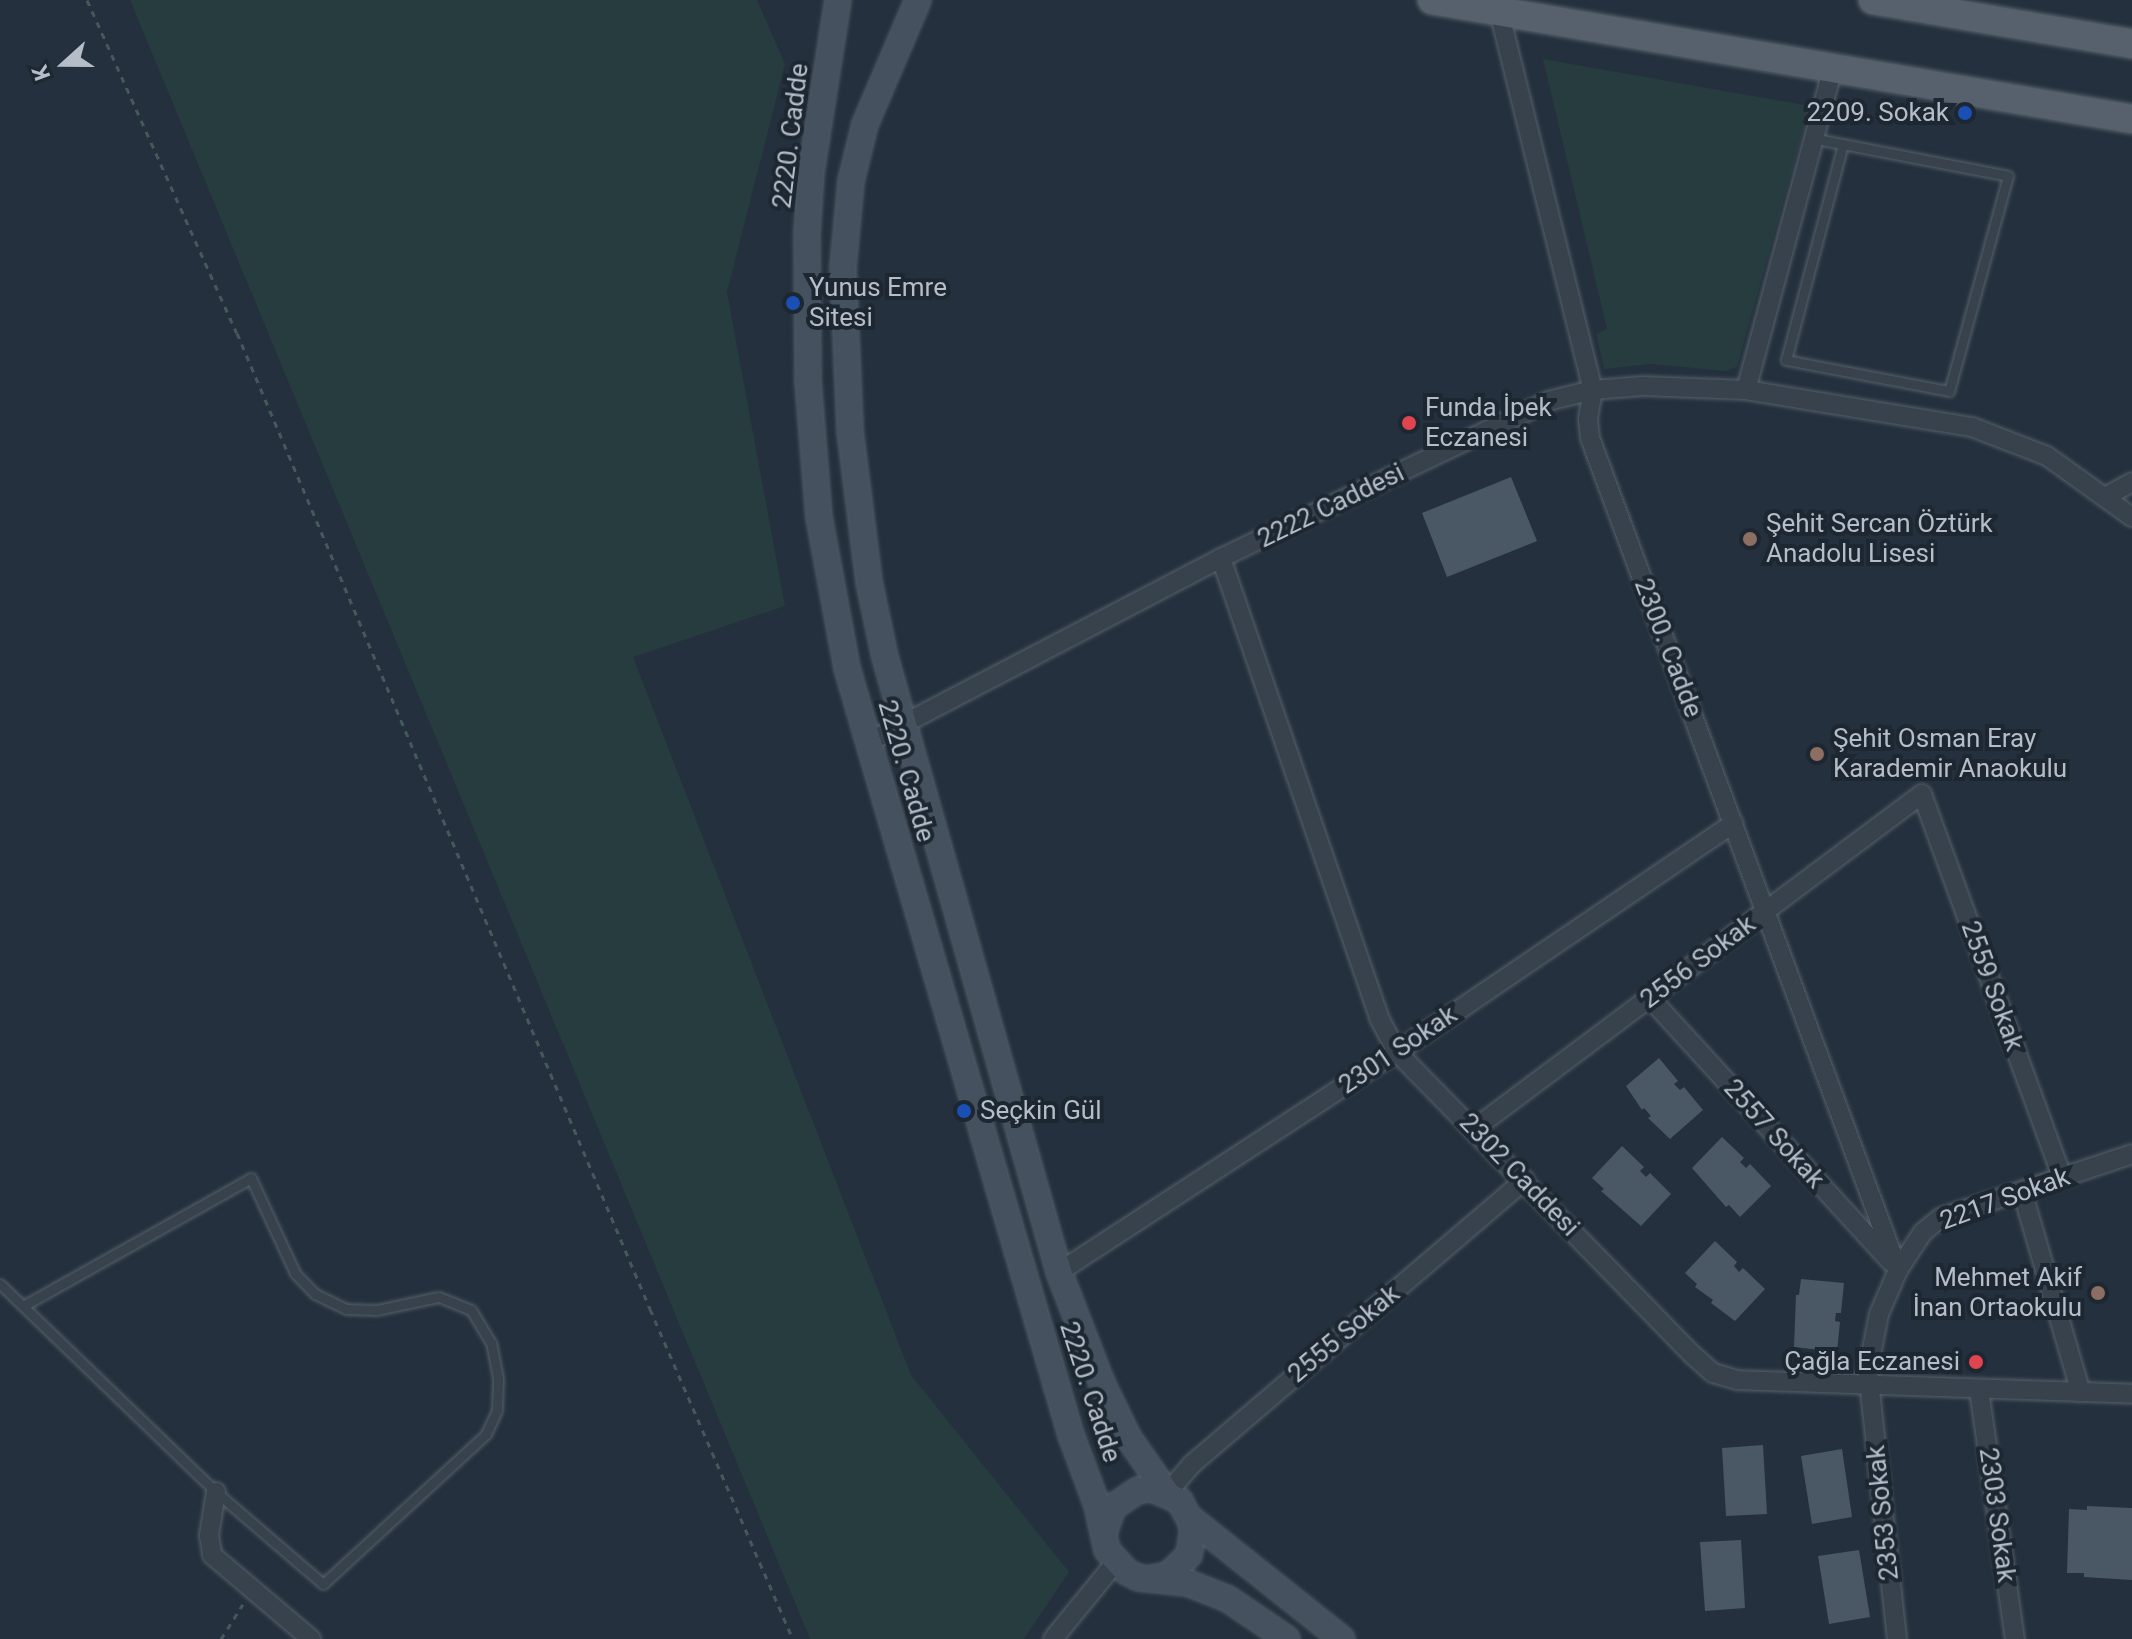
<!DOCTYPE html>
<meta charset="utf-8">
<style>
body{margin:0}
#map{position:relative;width:2132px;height:1639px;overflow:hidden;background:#24303d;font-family:Roboto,sans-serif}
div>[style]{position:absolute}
.green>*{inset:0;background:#263c3e}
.building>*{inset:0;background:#4a5765}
.path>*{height:3px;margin-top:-1.5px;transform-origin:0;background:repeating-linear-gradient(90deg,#44595b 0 6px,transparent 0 12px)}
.roads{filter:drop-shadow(0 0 2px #56606b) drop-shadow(0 0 2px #56606b)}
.lane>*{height:9px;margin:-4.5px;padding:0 4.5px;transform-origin:4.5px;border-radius:4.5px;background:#38424d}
.street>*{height:18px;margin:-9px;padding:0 9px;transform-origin:9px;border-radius:9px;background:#38424d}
.secondary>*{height:24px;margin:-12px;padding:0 12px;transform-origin:12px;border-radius:12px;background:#465160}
.primary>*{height:28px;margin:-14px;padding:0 14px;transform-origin:14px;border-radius:14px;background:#56616d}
.dots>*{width:22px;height:22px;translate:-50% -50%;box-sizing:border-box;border:4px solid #1d2732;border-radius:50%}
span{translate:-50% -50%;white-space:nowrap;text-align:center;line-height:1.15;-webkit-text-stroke:8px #1d2732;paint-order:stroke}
.poi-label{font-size:26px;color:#b4bdc8}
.right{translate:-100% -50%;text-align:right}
.left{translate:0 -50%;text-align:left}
.street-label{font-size:26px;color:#b4bdc8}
.north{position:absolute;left:24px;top:24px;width:80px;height:80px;-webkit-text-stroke:6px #1d2732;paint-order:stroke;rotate:249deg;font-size:22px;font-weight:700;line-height:32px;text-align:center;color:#b4bdc8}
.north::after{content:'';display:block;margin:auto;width:28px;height:36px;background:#b4bdc8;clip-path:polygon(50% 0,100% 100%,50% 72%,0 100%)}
</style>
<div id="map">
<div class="green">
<div style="clip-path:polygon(130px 0,757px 0,785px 64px,727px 292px,785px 606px,633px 657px,911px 1375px,1069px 1572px,1024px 1639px,810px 1639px)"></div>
<div style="clip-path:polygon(1543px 59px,1810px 106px,1737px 367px,1726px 371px,1651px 364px,1604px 369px,1596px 334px,1607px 329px)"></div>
</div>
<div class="building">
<div style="clip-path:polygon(1511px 477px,1537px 541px,1447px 577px,1422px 513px)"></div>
<div style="clip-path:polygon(1659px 1058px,1678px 1081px,1674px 1084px,1680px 1090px,1684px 1087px,1703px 1110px,1670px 1139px,1648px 1118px,1651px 1116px,1644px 1108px,1642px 1110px,1626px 1086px)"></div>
<div style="clip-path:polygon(1722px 1137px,1744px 1158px,1740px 1162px,1746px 1168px,1750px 1164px,1771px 1186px,1740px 1217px,1729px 1205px,1726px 1207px,1692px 1168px)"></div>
<div style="clip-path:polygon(1622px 1146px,1644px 1167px,1640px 1171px,1646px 1177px,1650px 1173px,1671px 1194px,1641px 1226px,1601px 1191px,1604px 1189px,1592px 1178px)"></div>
<div style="clip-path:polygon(1715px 1241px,1737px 1262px,1734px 1266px,1739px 1272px,1743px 1268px,1765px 1289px,1735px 1321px,1711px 1303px,1713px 1300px,1695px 1287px,1697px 1284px,1685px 1273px)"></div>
<div style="clip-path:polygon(1801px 1279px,1844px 1283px,1841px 1313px,1836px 1313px,1835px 1321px,1840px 1322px,1837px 1352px,1794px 1347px,1796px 1295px,1799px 1295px)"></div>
<div style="clip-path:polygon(1763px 1445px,1767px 1514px,1726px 1516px,1722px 1448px)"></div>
<div style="clip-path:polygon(1842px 1449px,1852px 1517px,1812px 1524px,1801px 1456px)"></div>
<div style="clip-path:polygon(2087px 1506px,2132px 1508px,2132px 1580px,2084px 1577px,2084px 1573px,2067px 1573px,2069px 1509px,2087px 1510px)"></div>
<div style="clip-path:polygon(1741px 1540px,1745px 1608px,1705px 1611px,1700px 1542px)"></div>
<div style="clip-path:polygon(1859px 1550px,1870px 1617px,1829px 1624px,1818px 1556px)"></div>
</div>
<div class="path">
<div style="left:87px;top:0;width:365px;rotate:65.8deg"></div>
<div style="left:237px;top:333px;width:1060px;rotate:67.06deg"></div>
<div style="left:650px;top:1309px;width:360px;rotate:66.6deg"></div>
<div style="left:221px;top:1639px;width:41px;rotate:-57.8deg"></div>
</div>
<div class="roads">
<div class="lane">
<div style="left:1814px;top:138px;width:13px;rotate:13deg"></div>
<div style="left:1827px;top:141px;width:184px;rotate:10.9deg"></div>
<div style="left:2008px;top:176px;width:223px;rotate:105.3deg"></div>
<div style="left:1949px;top:391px;width:166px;rotate:-169.2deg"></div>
<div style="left:1786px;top:360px;width:223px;rotate:-75.2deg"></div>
<div style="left:0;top:1284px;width:300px;rotate:43.9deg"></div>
<div style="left:216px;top:1492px;width:141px;rotate:40.7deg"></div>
<div style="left:323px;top:1584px;width:222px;rotate:-42.6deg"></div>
<div style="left:486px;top:1434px;width:26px;rotate:-65deg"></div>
<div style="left:497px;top:1410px;width:32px;rotate:-88deg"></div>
<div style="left:498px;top:1378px;width:36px;rotate:-101deg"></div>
<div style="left:491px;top:1343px;width:39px;rotate:-121deg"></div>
<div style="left:471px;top:1310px;width:35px;rotate:-158deg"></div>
<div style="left:438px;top:1297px;width:62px;rotate:168deg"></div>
<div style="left:377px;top:1310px;width:31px;rotate:-178deg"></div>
<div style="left:346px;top:1309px;width:34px;rotate:-154deg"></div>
<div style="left:315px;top:1294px;width:29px;rotate:-134deg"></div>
<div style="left:295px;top:1273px;width:105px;rotate:-114.9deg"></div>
<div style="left:251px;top:1178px;width:261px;rotate:150.7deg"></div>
</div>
<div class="street">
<div style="left:1499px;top:11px;width:390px;rotate:76.1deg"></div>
<div style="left:1593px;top:390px;width:29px;rotate:100deg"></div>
<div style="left:1588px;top:419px;width:19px;rotate:84deg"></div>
<div style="left:1590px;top:438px;width:887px;rotate:69.69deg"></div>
<div style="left:1746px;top:390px;width:334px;rotate:-74.9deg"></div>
<div style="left:2107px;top:496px;width:29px;rotate:-29deg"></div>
<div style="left:1221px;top:558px;width:486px;rotate:71deg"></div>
<div style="left:1379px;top:1018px;width:38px;rotate:62deg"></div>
<div style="left:1397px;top:1052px;width:425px;rotate:45.7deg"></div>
<div style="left:1694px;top:1356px;width:25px;rotate:42deg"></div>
<div style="left:1713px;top:1373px;width:25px;rotate:16deg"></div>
<div style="left:1737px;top:1380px;width:395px;rotate:2deg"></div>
<div style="left:869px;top:742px;width:397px;rotate:-27.6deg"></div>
<div style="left:1221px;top:558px;width:363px;rotate:-25.6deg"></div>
<div style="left:1548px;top:401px;width:46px;rotate:-13.7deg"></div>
<div style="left:1593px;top:390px;width:50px;rotate:-4.6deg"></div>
<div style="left:1643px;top:386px;width:103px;rotate:2.2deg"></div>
<div style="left:1746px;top:390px;width:229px;rotate:9.3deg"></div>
<div style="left:1972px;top:427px;width:80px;rotate:21.1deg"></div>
<div style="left:2047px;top:456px;width:105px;rotate:35.7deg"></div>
<div style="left:1650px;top:998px;width:357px;rotate:47.6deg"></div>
<div style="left:1474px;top:1129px;width:559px;rotate:-36.79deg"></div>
<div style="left:1922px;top:794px;width:408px;rotate:69.9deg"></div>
<div style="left:2022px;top:1191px;width:210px;rotate:73.7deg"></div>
<div style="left:1059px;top:1272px;width:403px;rotate:-33.1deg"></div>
<div style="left:1397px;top:1052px;width:407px;rotate:-34.2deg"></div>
<div style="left:1979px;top:1390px;width:252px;rotate:81.8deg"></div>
<div style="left:216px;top:1492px;width:44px;rotate:99.2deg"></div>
<div style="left:209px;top:1535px;width:20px;rotate:81deg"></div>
<div style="left:212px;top:1555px;width:130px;rotate:40.3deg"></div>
<div style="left:1167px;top:1493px;width:37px;rotate:-49deg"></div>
<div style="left:1191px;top:1465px;width:439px;rotate:-40.5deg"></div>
<div style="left:1053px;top:1639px;width:98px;rotate:-50.8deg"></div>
<div style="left:1897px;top:1639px;width:271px;rotate:-96.2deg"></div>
<div style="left:1868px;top:1370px;width:57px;rotate:-78.9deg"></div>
<div style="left:1879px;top:1314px;width:48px;rotate:-66.6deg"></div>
<div style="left:1898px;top:1270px;width:45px;rotate:-56.7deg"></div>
<div style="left:1923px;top:1232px;width:22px;rotate:-39deg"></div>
<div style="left:1940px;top:1218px;width:202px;rotate:-18.4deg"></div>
</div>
<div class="secondary">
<div style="left:838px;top:0;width:175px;rotate:98.9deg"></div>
<div style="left:811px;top:173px;width:60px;rotate:93.8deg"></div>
<div style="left:807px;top:233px;width:148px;rotate:89.6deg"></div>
<div style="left:808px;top:381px;width:136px;rotate:85.4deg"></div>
<div style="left:819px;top:517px;width:154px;rotate:79.5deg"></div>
<div style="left:847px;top:668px;width:799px;rotate:73.72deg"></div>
<div style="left:1071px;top:1435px;width:75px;rotate:69.6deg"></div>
<div style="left:1097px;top:1505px;width:46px;rotate:77.5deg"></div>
<div style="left:1107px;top:1550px;width:30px;rotate:48deg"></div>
<div style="left:1127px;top:1572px;width:13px;rotate:27deg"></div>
<div style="left:1139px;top:1578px;width:49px;rotate:5.8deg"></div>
<div style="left:1188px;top:1583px;width:43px;rotate:21.8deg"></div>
<div style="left:1228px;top:1599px;width:71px;rotate:34.1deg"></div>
<div style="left:918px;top:0;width:135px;rotate:113.1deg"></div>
<div style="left:865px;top:124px;width:59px;rotate:103.8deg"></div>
<div style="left:851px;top:181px;width:87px;rotate:95.3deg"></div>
<div style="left:843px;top:268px;width:163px;rotate:87.5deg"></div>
<div style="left:850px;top:431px;width:152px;rotate:82.8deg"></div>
<div style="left:869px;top:582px;width:77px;rotate:78deg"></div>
<div style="left:885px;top:657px;width:639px;rotate:74.2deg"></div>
<div style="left:1059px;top:1272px;width:117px;rotate:68.9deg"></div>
<div style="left:1101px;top:1381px;width:62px;rotate:64.3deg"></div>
<div style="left:1128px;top:1437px;width:68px;rotate:55.1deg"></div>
<div style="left:1191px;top:1519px;width:193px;rotate:38.5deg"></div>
<div style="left:1104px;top:1533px;width:28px;rotate:-71deg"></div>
<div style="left:1113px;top:1507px;width:30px;rotate:-34deg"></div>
<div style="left:1138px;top:1490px;width:15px;rotate:-4deg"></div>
<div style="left:1153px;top:1489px;width:30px;rotate:24deg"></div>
<div style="left:1180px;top:1501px;width:29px;rotate:63deg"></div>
<div style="left:1193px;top:1527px;width:28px;rotate:98deg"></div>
<div style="left:1189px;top:1555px;width:29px;rotate:136deg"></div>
<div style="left:1168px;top:1575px;width:16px;rotate:169deg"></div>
</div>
<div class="primary">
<div style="left:1432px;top:0;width:710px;rotate:9.65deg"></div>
<div style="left:1873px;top:0;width:263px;rotate:9.6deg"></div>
</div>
</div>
<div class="dots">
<div style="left:1965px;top:113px;background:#1a4fb4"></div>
<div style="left:793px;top:303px;background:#1a4fb4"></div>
<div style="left:1409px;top:423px;background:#e0444e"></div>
<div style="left:1750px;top:539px;background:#8d6e63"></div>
<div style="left:1817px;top:754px;background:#8d6e63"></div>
<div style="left:964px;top:1111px;background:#1a4fb4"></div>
<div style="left:2098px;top:1293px;background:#8d6e63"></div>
<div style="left:1976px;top:1362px;background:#e0444e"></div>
</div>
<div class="poi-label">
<span class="right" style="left:1949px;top:113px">2209. Sokak</span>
<span class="left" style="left:809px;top:303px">Yunus Emre<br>Sitesi</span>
<span class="left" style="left:1425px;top:423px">Funda İpek<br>Eczanesi</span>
<span class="left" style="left:1766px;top:539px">Şehit Sercan Öztürk<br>Anadolu Lisesi</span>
<span class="left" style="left:1833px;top:754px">Şehit Osman Eray<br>Karademir Anaokulu</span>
<span class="left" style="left:980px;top:1111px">Seçkin Gül</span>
<span class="right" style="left:2082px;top:1293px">Mehmet Akif<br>İnan Ortaokulu</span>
<span class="right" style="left:1960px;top:1362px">Çağla Eczanesi</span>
</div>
<div class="street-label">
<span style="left:791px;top:136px;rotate:-83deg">2220. Cadde</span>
<span style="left:1331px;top:506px;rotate:-26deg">2222 Caddesi</span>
<span style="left:1668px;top:648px;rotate:69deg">2300. Cadde</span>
<span style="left:906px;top:771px;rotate:74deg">2220. Cadde</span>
<span style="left:1698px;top:962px;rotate:-37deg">2556 Sokak</span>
<span style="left:1992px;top:986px;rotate:70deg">2559 Sokak</span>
<span style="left:1398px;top:1050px;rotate:-34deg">2301 Sokak</span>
<span style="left:1774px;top:1134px;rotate:48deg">2557 Sokak</span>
<span style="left:1519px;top:1175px;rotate:46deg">2302 Caddesi</span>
<span style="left:2005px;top:1199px;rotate:-20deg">2217 Sokak</span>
<span style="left:1344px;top:1334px;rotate:-40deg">2555 Sokak</span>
<span style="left:1090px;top:1392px;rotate:72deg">2220. Cadde</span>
<span style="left:1883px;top:1513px;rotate:-96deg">2353 Sokak</span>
<span style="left:1997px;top:1515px;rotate:82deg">2303 Sokak</span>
</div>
<div class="north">K</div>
</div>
